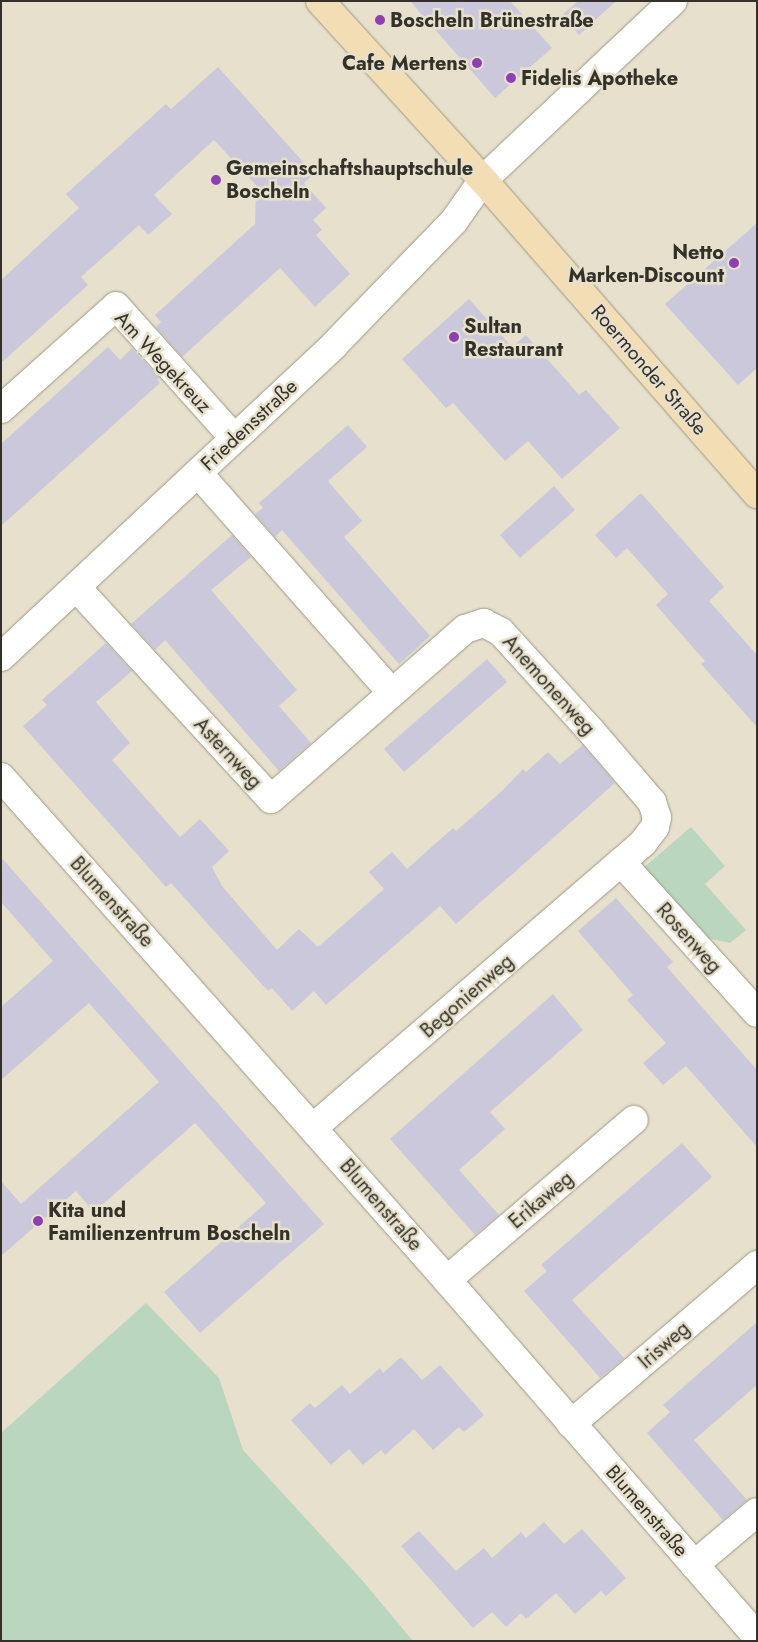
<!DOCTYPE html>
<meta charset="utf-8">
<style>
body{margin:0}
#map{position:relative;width:758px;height:1642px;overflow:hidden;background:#e6e0cc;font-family:Jost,sans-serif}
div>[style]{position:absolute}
.green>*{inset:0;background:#bad6bf}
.building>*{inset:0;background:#cbc8db}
.roads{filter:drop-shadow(0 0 1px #9e9885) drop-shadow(0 0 1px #9e9885)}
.minor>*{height:28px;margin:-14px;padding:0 14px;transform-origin:14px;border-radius:14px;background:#fff}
.major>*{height:28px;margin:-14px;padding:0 14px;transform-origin:14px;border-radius:14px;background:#f3ddb5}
.dots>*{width:14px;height:14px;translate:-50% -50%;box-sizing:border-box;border:2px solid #e6e0cc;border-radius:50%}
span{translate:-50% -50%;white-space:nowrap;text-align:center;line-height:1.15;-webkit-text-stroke:5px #e6e0cc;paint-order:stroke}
.poi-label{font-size:20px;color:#333129;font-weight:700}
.left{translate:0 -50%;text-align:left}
.right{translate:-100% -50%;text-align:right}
.street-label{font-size:20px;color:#333129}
.frame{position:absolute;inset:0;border:2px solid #333129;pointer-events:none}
</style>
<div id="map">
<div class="green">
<div style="clip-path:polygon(691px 827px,725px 866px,705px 884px,746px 930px,730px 943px,702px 937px,642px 869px)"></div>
<div style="clip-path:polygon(146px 1303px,219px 1378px,243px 1450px,362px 1580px,413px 1641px,1px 1641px,1px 1433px)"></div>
</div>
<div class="building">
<div style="clip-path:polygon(410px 1px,510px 1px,552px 48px,495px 98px)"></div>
<div style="clip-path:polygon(578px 1px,616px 1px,579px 35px,562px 15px)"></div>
<div style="clip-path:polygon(218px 67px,314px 174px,304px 183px,326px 208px,313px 220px,322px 230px,316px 235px,350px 274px,315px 307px,280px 268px,182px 357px,156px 327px,161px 322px,155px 315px,255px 224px,256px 185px,214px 140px,154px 195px,172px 214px,148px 235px,139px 225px,81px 277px,88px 285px,1px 363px,1px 280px,79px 208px,66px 194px,166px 104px,171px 109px)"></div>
<div style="clip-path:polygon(757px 223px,757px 368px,738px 385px,665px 304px)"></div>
<div style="clip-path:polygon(469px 299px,512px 347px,526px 335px,579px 395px,586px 390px,620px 428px,562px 479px,528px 441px,505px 461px,453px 403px,446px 408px,402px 359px)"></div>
<div style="clip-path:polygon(108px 347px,120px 360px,132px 348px,159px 378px,157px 380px,160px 383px,1px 526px,1px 444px)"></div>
<div style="clip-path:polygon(348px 425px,367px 447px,328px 481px,362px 521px,344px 537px,430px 636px,399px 664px,282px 530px,275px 537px,255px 514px,263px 508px,259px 503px)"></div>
<div style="clip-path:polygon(554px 486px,575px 510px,520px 558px,500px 535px)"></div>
<div style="clip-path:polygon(641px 493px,724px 587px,709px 601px,757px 655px,757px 727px,701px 664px,705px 661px,656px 605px,668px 594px,627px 548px,616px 558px,595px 535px)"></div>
<div style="clip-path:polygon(232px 535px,251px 557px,211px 590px,297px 690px,279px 706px,311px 743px,279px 771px,165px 640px,155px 650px,131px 624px)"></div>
<div style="clip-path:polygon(106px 643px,132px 671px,96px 702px,130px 743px,112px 760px,180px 837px,200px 819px,229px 851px,212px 867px,222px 886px,277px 950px,299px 929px,318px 947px,384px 889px,369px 872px,392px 852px,407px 869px,453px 828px,456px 831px,502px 791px,523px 769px,526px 772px,548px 752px,560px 764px,583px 745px,615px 783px,456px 924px,440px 906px,326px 1005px,314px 991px,292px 1011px,272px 988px,268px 991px,171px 883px,166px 887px,23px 726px,47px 705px,42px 700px)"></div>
<div style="clip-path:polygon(487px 659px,507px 682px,404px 772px,384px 749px)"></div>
<div style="clip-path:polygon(1px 857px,324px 1224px,200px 1333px,164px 1292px,266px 1203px,195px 1123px,94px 1212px,76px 1191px,1px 1256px,1px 1181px,21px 1204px,159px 1082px,89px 1003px,1px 1080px,1px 1007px,53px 961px,1px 902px)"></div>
<div style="clip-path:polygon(616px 898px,673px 962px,667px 967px,757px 1070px,757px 1147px,686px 1066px,663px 1085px,643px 1063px,666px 1043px,627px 1000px,633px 995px,578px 931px)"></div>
<div style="clip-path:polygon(553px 994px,583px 1030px,490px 1112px,505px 1129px,459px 1170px,499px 1215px,475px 1235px,390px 1139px)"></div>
<div style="clip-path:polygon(682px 1143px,712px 1177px,572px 1300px,624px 1358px,600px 1378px,524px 1291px,547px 1271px,541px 1265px)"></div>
<div style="clip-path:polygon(757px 1322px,757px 1385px,694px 1440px,747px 1500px,723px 1520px,647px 1433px,670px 1412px,663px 1405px)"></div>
<div style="clip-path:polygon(401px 1357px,422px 1380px,440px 1365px,484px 1415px,464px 1432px,459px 1427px,433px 1450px,414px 1429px,385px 1455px,381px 1450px,363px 1465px,349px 1449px,331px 1465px,291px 1420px,310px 1403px,315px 1408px,342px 1385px,350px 1394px,380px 1368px,383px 1373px)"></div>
<div style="clip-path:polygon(544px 1522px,564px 1544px,582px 1529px,626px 1578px,606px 1596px,601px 1591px,575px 1614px,556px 1593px,526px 1619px,521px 1613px,506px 1627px,492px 1612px,473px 1628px,401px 1546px,419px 1531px,456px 1571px,484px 1548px,492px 1558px,521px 1532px,526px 1538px)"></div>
</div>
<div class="roads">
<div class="minor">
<div style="left:1px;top:409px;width:154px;rotate:-41.8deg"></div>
<div style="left:116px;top:306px;width:177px;rotate:48.2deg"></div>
<div style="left:198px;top:473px;width:293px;rotate:48.6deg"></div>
<div style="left:392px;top:693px;width:97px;rotate:-41.2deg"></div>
<div style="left:465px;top:629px;width:20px;rotate:-18deg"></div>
<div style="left:484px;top:623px;width:19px;rotate:28deg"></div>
<div style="left:501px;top:632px;width:134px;rotate:47.7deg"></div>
<div style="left:591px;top:731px;width:94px;rotate:49.3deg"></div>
<div style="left:652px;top:802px;width:16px;rotate:72deg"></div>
<div style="left:657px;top:817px;width:10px;rotate:101deg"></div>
<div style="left:655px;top:827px;width:20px;rotate:127deg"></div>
<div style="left:643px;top:843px;width:436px;rotate:139.2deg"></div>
<div style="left:76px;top:587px;width:288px;rotate:47.4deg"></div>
<div style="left:271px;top:799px;width:161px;rotate:-41.2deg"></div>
<div style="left:1px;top:657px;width:456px;rotate:-43.1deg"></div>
<div style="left:334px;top:345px;width:173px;rotate:-45.9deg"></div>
<div style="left:454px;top:221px;width:50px;rotate:-54.7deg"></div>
<div style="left:483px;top:180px;width:261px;rotate:-43.3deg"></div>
<div style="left:1px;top:777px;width:672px;rotate:48.44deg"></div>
<div style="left:447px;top:1280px;width:472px;rotate:49deg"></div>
<div style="left:621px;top:862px;width:203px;rotate:48deg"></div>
<div style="left:447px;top:1280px;width:246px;rotate:-40.6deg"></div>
<div style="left:571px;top:1424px;width:245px;rotate:-40.5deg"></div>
<div style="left:694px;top:1565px;width:82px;rotate:-40.1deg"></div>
</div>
<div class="major">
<div style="left:320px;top:1px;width:242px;rotate:47.7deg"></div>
<div style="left:483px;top:180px;width:417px;rotate:48.9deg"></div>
</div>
</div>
<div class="dots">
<div style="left:380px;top:20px;background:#8e3fb0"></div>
<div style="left:477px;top:63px;background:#8e3fb0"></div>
<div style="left:511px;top:78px;background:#8e3fb0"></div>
<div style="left:216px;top:180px;background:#8e3fb0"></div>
<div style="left:734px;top:263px;background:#8e3fb0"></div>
<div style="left:454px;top:337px;background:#8e3fb0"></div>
<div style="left:38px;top:1221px;background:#8e3fb0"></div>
</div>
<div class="poi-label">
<span class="left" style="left:390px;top:20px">Boscheln Brünestraße</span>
<span class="right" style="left:467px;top:63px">Cafe Mertens</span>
<span class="left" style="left:521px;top:78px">Fidelis Apotheke</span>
<span class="left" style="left:226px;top:180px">Gemeinschaftshauptschule<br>Boscheln</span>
<span class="right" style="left:724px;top:264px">Netto<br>Marken-Discount</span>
<span class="left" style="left:464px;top:338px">Sultan<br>Restaurant</span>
<span class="left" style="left:48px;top:1222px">Kita und<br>Familienzentrum Boscheln</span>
</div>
<div class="street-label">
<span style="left:163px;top:362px;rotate:47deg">Am Wegekreuz</span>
<span style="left:649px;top:370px;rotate:49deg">Roermonder Straße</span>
<span style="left:249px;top:425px;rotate:-43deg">Friedensstraße</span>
<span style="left:549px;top:685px;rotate:48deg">Anemonenweg</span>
<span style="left:228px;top:753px;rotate:47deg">Asternweg</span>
<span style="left:112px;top:902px;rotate:48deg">Blumenstraße</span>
<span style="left:689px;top:938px;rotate:48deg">Rosenweg</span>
<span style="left:467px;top:996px;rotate:-41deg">Begonienweg</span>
<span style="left:541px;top:1200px;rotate:-40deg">Erikaweg</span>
<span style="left:381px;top:1205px;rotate:49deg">Blumenstraße</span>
<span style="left:664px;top:1345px;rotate:-41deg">Irisweg</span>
<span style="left:647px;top:1511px;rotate:49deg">Blumenstraße</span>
</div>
<div class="frame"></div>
</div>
